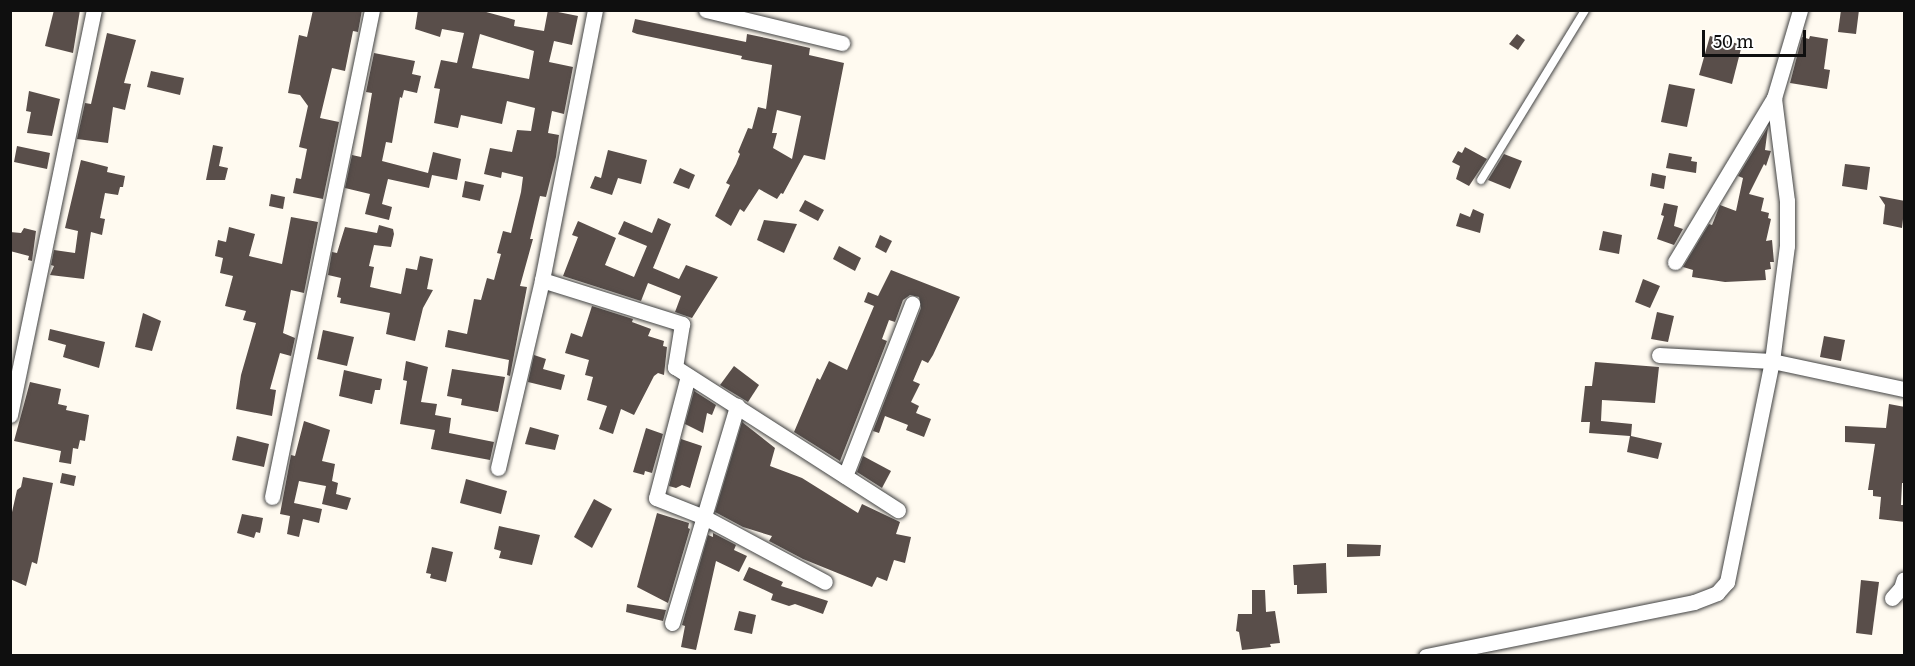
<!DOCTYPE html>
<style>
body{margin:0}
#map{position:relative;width:1915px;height:666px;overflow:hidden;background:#fffaf0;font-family:Literata,serif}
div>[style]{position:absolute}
.building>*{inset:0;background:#594e4a}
.roads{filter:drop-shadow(0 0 2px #424242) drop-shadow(0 0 2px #424242)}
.service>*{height:8px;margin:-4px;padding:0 4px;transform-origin:4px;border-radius:4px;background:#fff}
.minor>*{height:15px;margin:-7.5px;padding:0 7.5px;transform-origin:7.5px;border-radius:7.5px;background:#fff}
span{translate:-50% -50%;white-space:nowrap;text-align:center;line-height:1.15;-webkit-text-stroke:6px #fff;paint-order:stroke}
.frame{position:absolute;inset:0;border:12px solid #0f0f0f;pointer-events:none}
.scale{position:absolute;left:1702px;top:30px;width:104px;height:27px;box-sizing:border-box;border:3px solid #0f0f0f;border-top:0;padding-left:8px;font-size:18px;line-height:21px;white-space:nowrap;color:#0f0f0f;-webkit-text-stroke:4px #fff;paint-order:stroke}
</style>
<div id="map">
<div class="building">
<div style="clip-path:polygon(54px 10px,80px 10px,73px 53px,45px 46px)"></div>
<div style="clip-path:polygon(313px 10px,362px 10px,358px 32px,353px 31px,345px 71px,332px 68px,320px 118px,339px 122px,323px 199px,293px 193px,296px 178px,301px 179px,307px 149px,299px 147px,308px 106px,300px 95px,288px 93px,299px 35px,307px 37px)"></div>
<div style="clip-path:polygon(evenodd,418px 10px,479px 10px,515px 20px,514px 26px,544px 31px,548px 10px,578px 16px,572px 45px,554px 41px,549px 62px,573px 67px,564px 114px,552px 111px,548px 133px,559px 135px,556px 157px,546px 197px,540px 196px,530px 239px,533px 239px,520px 286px,527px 287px,510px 376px,507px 375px,509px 360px,445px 347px,448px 330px,467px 334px,474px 299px,481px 300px,487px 278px,494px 280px,501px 254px,497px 253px,503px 231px,511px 233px,521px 192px,523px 177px,502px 172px,501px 178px,484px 174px,490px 148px,512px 152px,517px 130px,531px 131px,535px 108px,507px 101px,502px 124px,461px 115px,458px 128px,434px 123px,440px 89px,434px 88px,441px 60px,457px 63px,464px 33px,442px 29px,440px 37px,415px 29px,418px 10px,480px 34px,534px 51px,529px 79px,472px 68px,480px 34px)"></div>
<div style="clip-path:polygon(1841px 10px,1859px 10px,1856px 34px,1838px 32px)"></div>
<div style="clip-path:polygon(evenodd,635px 19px,746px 42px,747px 34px,766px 38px,810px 48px,809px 55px,844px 63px,825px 160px,804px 155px,783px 194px,781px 193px,777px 199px,759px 189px,744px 212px,740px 209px,731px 226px,715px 216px,730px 185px,726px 183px,736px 164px,740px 154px,738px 152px,748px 128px,752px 129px,758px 107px,766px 109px,772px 65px,741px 59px,742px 56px,637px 34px,632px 32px,635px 19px,777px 110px,801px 116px,792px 159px,773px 148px,777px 133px,772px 133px,777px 110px)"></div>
<div style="clip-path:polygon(107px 33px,136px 40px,124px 83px,131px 84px,125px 110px,113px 107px,108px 143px,77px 139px,85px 103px,91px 104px)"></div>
<div style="clip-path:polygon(1517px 34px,1525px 40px,1518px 50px,1509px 44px)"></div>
<div style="clip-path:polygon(1710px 36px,1742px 45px,1732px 84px,1699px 75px)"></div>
<div style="clip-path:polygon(1810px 36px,1828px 39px,1824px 69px,1830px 70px,1827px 89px,1790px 83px,1802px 37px,1809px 39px)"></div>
<div style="clip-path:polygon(374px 53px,415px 61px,412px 74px,421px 76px,417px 93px,404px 90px,402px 98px,400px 97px,392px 143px,386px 142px,382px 161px,428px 173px,433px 152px,461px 159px,457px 180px,432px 175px,429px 188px,388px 179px,382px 204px,392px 207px,389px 220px,365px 214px,370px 194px,345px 188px,352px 155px,361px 157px,372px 93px,366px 92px)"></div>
<div style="clip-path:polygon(151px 71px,184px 78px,180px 95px,147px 87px)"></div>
<div style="clip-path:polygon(1669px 84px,1695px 89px,1687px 127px,1661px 122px)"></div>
<div style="clip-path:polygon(29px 91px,60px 99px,52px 136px,27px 133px,31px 112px,26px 111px)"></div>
<div style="clip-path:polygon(1768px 127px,1765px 150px,1771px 151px,1766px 166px,1764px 164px,1749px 194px,1764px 198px,1761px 211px,1769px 213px,1768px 218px,1771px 219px,1766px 241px,1772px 240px,1774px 262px,1770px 262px,1771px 269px,1765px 270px,1766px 280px,1725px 282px,1692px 277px,1693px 270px,1683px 267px,1709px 224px,1712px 225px,1720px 205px,1736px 211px,1743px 178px,1738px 176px)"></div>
<div style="clip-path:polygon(213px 145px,223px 147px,219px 166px,228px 168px,225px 180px,206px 180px)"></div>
<div style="clip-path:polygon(17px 146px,50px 153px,47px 169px,14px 162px)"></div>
<div style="clip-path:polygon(1465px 147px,1487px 159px,1469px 186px,1456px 179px,1460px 166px,1452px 162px,1458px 151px,1462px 153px)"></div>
<div style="clip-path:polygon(608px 150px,647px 160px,641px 184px,618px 178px,612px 195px,590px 188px,595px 176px,601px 178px)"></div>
<div style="clip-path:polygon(1669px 153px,1692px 157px,1691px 161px,1697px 162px,1696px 173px,1666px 168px)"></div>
<div style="clip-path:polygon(1504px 154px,1522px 161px,1510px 189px,1488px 180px)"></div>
<div style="clip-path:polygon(81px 160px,108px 167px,107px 172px,125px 176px,123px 187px,120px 187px,118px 195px,105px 193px,100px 218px,105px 219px,102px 235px,91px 232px,84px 279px,50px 275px,54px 266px,51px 265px,54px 250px,75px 253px,78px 231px,65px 228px)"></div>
<div style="clip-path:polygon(1845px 164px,1870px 167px,1867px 190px,1842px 186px)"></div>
<div style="clip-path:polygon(680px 168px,695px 175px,689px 189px,673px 183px)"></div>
<div style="clip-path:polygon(1652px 173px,1666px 176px,1664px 189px,1650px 186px)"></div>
<div style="clip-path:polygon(465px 181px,484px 185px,480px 201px,462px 197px)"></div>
<div style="clip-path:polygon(271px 194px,285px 197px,283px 209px,269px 206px)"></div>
<div style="clip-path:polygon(1879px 196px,1905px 201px,1902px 228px,1883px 224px,1885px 205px)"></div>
<div style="clip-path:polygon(805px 200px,824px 210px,818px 221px,799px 211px)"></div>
<div style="clip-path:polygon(1664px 203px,1678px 206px,1674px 226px,1683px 229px,1674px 245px,1657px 239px,1664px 216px,1661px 215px)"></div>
<div style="clip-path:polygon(1473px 209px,1484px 214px,1480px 233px,1456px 226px,1460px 213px,1470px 217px)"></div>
<div style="clip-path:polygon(291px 217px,318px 222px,304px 293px,291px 290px,283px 333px,295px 338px,291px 356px,280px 353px,270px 389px,276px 390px,272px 416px,236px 409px,241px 375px,256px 323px,243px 320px,246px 311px,225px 306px,233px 276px,220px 273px,223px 258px,215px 256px,218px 240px,226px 242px,229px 227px,255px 234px,249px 256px,282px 264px)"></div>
<div style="clip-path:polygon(658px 218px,671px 224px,653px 268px,679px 279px,686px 265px,718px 277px,692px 318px,675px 312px,681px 296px,648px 283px,641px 301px,563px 276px,578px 237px,572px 235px,578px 221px,616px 238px,605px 265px,634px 277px,647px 246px,618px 234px,624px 221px,652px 233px)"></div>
<div style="clip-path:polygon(764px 220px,797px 224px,784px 253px,757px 240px)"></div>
<div style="clip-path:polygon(379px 225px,393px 229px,394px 234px,391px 247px,374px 245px,369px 266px,374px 267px,370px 287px,401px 294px,406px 268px,417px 270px,420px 256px,433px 259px,427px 289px,433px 290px,423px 308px,415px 341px,386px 334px,390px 313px,340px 303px,341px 298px,337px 297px,341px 278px,328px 275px,332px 252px,337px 253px,345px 227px,377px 233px)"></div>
<div style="clip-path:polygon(24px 228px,36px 231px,32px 261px,28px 260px,29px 256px,10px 251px,10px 232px,21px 233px)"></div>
<div style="clip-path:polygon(1603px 231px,1622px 235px,1619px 254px,1599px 250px)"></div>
<div style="clip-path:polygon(880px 235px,892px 241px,886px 253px,875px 247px)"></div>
<div style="clip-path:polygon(839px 246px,861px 258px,855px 271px,833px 259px)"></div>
<div style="clip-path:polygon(891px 270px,960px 297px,933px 355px,928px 363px,922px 360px,913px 381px,920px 384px,911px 402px,919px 406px,916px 413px,931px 419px,924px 437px,906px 430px,908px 425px,885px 416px,879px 433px,873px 431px,921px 308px,919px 297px,910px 295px,903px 300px,895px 322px,889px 320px,882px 339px,887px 341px,840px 461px,794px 432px,817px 378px,820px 380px,829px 361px,847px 370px,874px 306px,864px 302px,868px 292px,878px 296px)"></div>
<div style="clip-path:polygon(1643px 279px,1660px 286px,1650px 308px,1635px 302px)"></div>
<div style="clip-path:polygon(592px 306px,633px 319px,632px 322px,651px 329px,648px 336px,664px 341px,663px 346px,667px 347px,664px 375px,658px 373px,654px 376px,634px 415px,621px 409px,613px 434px,599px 429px,607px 406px,587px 400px,593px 377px,585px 375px,589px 360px,565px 353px,571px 333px,582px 337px)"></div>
<div style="clip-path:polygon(1657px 312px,1674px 316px,1668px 342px,1651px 339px)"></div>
<div style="clip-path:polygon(143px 313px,161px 321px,152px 351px,135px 347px)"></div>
<div style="clip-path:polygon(50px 329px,105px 342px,99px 368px,63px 357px,66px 345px,48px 340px)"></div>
<div style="clip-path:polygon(323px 330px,354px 337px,347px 366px,317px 359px)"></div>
<div style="clip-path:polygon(1824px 336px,1845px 340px,1841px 361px,1820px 357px)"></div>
<div style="clip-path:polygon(534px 355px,546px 359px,543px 369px,565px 375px,561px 390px,528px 382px)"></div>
<div style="clip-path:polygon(406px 361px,428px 367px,421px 402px,437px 404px,435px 415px,451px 418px,449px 433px,494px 442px,490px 460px,431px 449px,435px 430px,400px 424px,407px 381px,403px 380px)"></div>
<div style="clip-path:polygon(1595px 362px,1659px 367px,1655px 403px,1602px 400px,1601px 421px,1632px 424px,1631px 436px,1662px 443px,1658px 459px,1627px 452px,1630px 436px,1589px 433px,1590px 422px,1581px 422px,1585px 386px,1592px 386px)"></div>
<div style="clip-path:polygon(734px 366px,759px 385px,748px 402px,720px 385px)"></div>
<div style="clip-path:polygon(452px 369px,505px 377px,498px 412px,461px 405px,462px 399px,447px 396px)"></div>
<div style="clip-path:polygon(344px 370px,382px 379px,380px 390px,375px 390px,372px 404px,339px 396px)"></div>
<div style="clip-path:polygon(30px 382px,61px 389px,58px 404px,67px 406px,66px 410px,89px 415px,85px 441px,80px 440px,78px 449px,73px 448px,71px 464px,59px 462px,61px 451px,14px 441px)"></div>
<div style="clip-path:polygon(694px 391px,716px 405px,712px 415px,707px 413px,703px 433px,685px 424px)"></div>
<div style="clip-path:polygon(1889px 404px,1905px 407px,1905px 483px,1902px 483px,1901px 505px,1905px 505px,1905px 522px,1879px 519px,1881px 497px,1873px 496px,1873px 490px,1868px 490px,1875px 444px,1845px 442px,1845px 426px,1886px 428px)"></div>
<div style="clip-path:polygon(304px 421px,330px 430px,322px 461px,335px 464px,332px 481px,338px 483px,336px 494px,351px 498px,347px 510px,322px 504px,326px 486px,299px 481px,294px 503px,322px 509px,319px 523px,303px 519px,299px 537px,287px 534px,290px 516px,280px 514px,291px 455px,295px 456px)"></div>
<div style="clip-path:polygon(742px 422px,775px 448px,770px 466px,802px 478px,858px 513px,862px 504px,900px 522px,896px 534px,911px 537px,905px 563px,894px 560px,887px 581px,877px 577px,872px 587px,803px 559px,769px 541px,772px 536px,743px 527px,715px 512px)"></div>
<div style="clip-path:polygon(530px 427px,559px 435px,555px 450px,525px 444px)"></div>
<div style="clip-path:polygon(646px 428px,663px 434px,652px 473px,645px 471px,644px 475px,633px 472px)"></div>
<div style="clip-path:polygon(237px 436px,269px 444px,264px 467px,232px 460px)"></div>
<div style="clip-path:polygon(681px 439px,702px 446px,690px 488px,682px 485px,676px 488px,669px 486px)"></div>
<div style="clip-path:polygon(863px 456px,891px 471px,882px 488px,857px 472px)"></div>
<div style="clip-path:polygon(62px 473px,76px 476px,74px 486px,60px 483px)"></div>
<div style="clip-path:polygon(23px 477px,53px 483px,37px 564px,32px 562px,26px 586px,10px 579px,10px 521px,17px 490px,21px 487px)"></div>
<div style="clip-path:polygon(466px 479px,507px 491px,501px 514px,460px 503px)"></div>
<div style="clip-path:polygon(594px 499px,612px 509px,592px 548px,574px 537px)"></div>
<div style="clip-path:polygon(657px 513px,689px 523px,688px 528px,690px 529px,668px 603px,637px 587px)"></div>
<div style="clip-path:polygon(242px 514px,263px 518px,260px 533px,256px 532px,254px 538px,237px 533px)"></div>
<div style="clip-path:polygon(499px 526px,540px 535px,532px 565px,499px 558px,501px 551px,494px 549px)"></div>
<div style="clip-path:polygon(713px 533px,736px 545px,734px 550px,747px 556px,739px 572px,716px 561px,696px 650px,681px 647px,685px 626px,682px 625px,708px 535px,713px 537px)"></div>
<div style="clip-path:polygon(1347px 544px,1381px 545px,1380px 556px,1347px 557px)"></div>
<div style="clip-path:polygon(432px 547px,453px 552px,446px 582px,430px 578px,431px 574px,426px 573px)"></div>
<div style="clip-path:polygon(1326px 563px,1327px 593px,1297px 594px,1297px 585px,1294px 585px,1293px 565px)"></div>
<div style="clip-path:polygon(749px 567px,783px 582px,781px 586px,828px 601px,823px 614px,795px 604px,789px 606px,771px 600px,773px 594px,743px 580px)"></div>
<div style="clip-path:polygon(1861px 580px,1879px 582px,1872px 635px,1856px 633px)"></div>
<div style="clip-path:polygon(1252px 590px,1265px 590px,1266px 612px,1275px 611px,1280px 643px,1270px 644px,1271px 647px,1242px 650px,1239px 632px,1236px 631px,1238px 614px,1252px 614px)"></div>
<div style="clip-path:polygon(627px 604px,666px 610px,663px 621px,626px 612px)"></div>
<div style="clip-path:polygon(739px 611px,756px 615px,752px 634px,734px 630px)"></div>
</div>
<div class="roads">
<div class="service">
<div style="left:1481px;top:180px;width:199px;rotate:-58.5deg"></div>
</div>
<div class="minor">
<div style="left:706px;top:10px;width:140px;rotate:13.6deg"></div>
<div style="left:1675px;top:262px;width:192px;rotate:-58.9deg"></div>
<div style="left:1774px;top:98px;width:92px;rotate:-73.5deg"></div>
<div style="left:542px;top:280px;width:147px;rotate:17.4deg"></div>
<div style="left:682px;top:324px;width:44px;rotate:99.2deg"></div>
<div style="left:675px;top:367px;width:265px;rotate:32.7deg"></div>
<div style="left:1659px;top:355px;width:113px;rotate:3deg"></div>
<div style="left:1772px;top:361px;width:135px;rotate:12deg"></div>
<div style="left:688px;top:376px;width:126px;rotate:104.7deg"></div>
<div style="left:656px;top:498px;width:52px;rotate:21.6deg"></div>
<div style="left:704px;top:517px;width:137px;rotate:28.2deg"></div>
<div style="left:10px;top:415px;width:414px;rotate:-78.3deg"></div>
<div style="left:498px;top:468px;width:193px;rotate:-76.8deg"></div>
<div style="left:542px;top:280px;width:275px;rotate:-78.9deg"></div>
<div style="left:845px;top:476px;width:185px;rotate:-68.7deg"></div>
<div style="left:272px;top:497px;width:497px;rotate:-78.4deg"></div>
<div style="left:1892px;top:598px;width:13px;rotate:-48deg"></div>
<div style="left:1901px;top:588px;width:9px;rotate:-72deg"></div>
<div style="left:672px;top:623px;width:227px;rotate:-73.3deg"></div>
<div style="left:1426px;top:656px;width:273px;rotate:-11.4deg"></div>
<div style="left:1694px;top:602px;width:25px;rotate:-21deg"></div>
<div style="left:1717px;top:593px;width:15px;rotate:-48deg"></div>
<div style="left:1727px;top:582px;width:226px;rotate:-78.5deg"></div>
<div style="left:1772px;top:361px;width:116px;rotate:-82.6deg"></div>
<div style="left:1787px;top:246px;width:45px;rotate:-90deg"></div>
<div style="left:1787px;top:201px;width:104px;rotate:-97.2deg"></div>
</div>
</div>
<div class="frame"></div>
<div class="scale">50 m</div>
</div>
